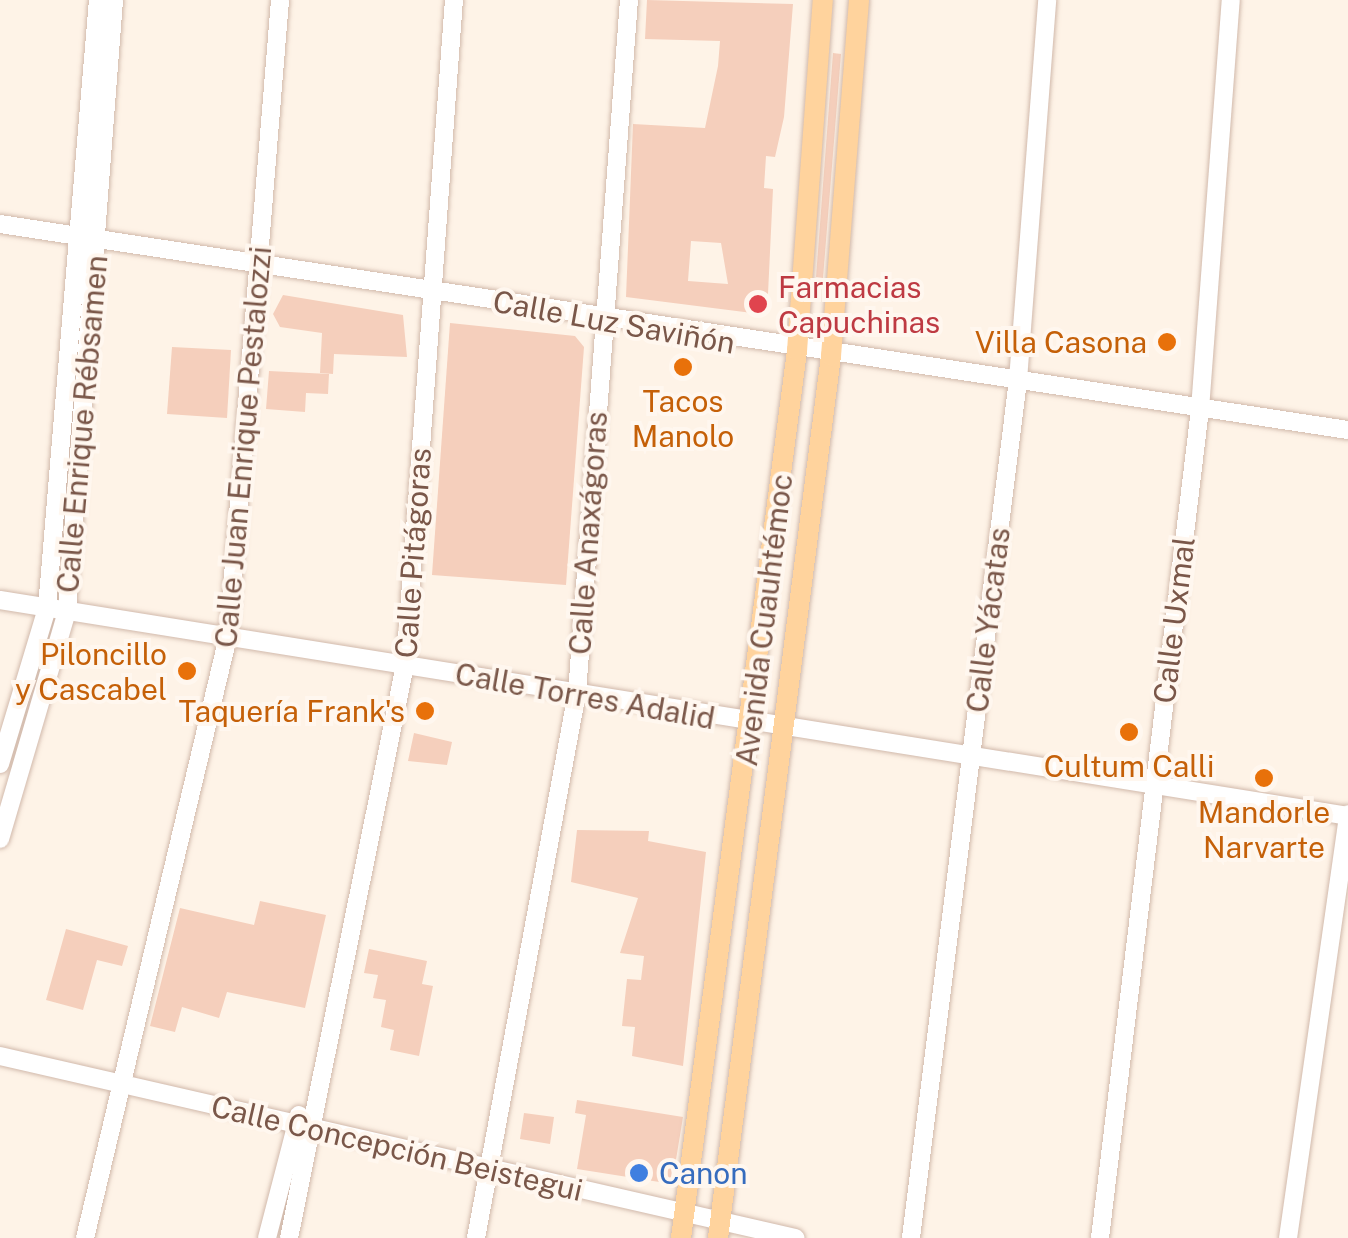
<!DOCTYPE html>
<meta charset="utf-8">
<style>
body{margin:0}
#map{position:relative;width:1348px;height:1238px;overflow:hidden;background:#fef3e7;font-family:"Public Sans",sans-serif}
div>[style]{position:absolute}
.building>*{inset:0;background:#f5cfbc}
.roads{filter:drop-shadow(0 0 2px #d1b9ab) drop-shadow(0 0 2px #d1b9ab)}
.minor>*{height:18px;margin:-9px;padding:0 9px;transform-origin:9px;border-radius:9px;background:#fff}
.major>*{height:20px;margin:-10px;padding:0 10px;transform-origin:10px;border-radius:10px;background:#ffd39d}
.dots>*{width:28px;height:28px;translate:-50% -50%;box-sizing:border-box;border:5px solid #fff7ef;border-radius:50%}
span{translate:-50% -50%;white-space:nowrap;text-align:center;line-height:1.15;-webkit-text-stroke:8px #fff7ef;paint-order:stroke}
.health-label{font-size:30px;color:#be3a42}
.left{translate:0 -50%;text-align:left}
.street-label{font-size:30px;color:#7a5749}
.food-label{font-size:30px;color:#c56008}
.right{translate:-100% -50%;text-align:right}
.shop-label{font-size:30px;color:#366cbe}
</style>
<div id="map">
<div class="building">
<div style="clip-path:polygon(evenodd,647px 0,793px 4px,784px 117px,775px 157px,766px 156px,764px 188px,773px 189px,767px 315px,626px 297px,633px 124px,705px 128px,718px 66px,720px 41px,645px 39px,647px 0,691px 241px,721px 243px,728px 284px,688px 281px,691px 241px)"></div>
<div style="clip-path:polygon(833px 53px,841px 54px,823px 278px,816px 277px)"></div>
<div style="clip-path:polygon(283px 295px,403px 315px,407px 357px,334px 354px,333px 374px,320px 373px,322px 333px,280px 327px,273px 314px)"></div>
<div style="clip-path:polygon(450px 323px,575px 336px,584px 347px,566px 585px,432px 575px)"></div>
<div style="clip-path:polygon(172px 347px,231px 350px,227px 418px,167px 414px)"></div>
<div style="clip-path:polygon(269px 371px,329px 374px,328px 394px,306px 393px,305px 412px,266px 409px)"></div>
<div style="clip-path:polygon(414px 733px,452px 742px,447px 765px,408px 761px)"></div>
<div style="clip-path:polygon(577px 830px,649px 831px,648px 841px,706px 852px,683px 1066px,632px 1056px,635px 1027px,622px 1026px,627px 979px,641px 980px,644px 956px,620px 953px,638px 898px,571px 882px)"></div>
<div style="clip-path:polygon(260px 901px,326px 915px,305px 1008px,227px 992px,219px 1018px,182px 1007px,175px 1032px,150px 1026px,180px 908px,254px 925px)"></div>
<div style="clip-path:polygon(66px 929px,128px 946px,122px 966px,97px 960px,83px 1010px,46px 1000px)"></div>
<div style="clip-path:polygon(369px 949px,427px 961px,422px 984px,433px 986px,419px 1056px,390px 1050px,394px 1030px,381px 1027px,386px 1000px,373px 998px,378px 975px,364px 973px)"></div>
<div style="clip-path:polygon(577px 1100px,683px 1117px,672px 1184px,577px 1169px,586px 1115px,575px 1113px)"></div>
<div style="clip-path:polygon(524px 1113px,554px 1117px,550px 1144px,520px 1139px)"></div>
</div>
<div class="roads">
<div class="minor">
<div style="left:0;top:224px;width:1364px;rotate:8.69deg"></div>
<div style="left:0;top:600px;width:1365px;rotate:9.1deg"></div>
<div style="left:0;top:764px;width:163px;rotate:-73.2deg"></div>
<div style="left:47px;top:608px;width:610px;rotate:-85.21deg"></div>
<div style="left:0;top:839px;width:238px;rotate:-73.6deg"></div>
<div style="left:67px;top:611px;width:613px;rotate:-85.6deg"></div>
<div style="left:0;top:1056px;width:816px;rotate:12.89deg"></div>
<div style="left:85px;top:1238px;width:618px;rotate:-76.62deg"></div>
<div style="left:228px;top:637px;width:639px;rotate:-85.33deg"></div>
<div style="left:267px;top:1238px;width:127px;rotate:-75.4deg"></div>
<div style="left:289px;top:1238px;width:585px;rotate:-78.56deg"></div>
<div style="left:405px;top:665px;width:667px;rotate:-85.79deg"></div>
<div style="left:476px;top:1238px;width:554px;rotate:-79.5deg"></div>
<div style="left:577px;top:693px;width:695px;rotate:-85.71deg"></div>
<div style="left:911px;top:1238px;width:865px;rotate:-82.89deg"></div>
<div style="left:1018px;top:380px;width:381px;rotate:-85.6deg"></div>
<div style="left:1100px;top:1238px;width:835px;rotate:-83.12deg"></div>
<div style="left:1200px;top:409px;width:410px;rotate:-85.7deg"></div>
<div style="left:1288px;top:1238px;width:428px;rotate:-81.9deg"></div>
</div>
<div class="major">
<div style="left:681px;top:1238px;width:895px;rotate:-82.55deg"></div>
<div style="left:797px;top:351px;width:352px;rotate:-85.8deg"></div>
<div style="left:718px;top:1238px;width:889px;rotate:-82.7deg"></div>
<div style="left:831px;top:356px;width:357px;rotate:-85.5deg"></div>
</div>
</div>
<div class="dots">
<div style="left:758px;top:304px;background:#e0444e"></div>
<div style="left:1167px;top:342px;background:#e8710a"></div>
<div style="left:683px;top:367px;background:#e8710a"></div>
<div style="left:187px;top:671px;background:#e8710a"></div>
<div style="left:425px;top:711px;background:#e8710a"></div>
<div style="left:1129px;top:732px;background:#e8710a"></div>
<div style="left:1264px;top:778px;background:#e8710a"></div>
<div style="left:639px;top:1173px;background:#3f7fe0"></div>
</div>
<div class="health-label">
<span class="left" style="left:778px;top:304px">Farmacias<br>Capuchinas</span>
</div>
<div class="street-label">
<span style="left:614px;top:322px;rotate:10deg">Calle Luz Saviñón</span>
<span style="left:82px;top:424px;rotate:-85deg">Calle Enrique Rébsamen</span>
<span style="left:243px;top:447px;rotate:-85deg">Calle Juan Enrique Pestalozzi</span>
<span style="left:588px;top:533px;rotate:-86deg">Calle Anaxágoras</span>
<span style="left:413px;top:553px;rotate:-86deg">Calle Pitágoras</span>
<span style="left:764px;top:620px;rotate:-83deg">Avenida Cuauhtémoc</span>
<span style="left:988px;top:620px;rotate:-83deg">Calle Yácatas</span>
<span style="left:1174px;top:620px;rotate:-83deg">Calle Uxmal</span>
<span style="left:585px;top:696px;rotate:10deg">Calle Torres Adalid</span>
<span style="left:397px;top:1148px;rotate:13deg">Calle Concepción Beistegui</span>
</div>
<div class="food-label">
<span class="right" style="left:1147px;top:342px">Villa Casona</span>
<span style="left:683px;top:418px">Tacos<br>Manolo</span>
<span class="right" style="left:167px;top:671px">Piloncillo<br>y Cascabel</span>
<span class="right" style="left:405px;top:711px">Taquería Frank's</span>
<span style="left:1129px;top:766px">Cultum Calli</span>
<span style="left:1264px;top:829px">Mandorle<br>Narvarte</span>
</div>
<div class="shop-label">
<span class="left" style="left:659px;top:1173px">Canon</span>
</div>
</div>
